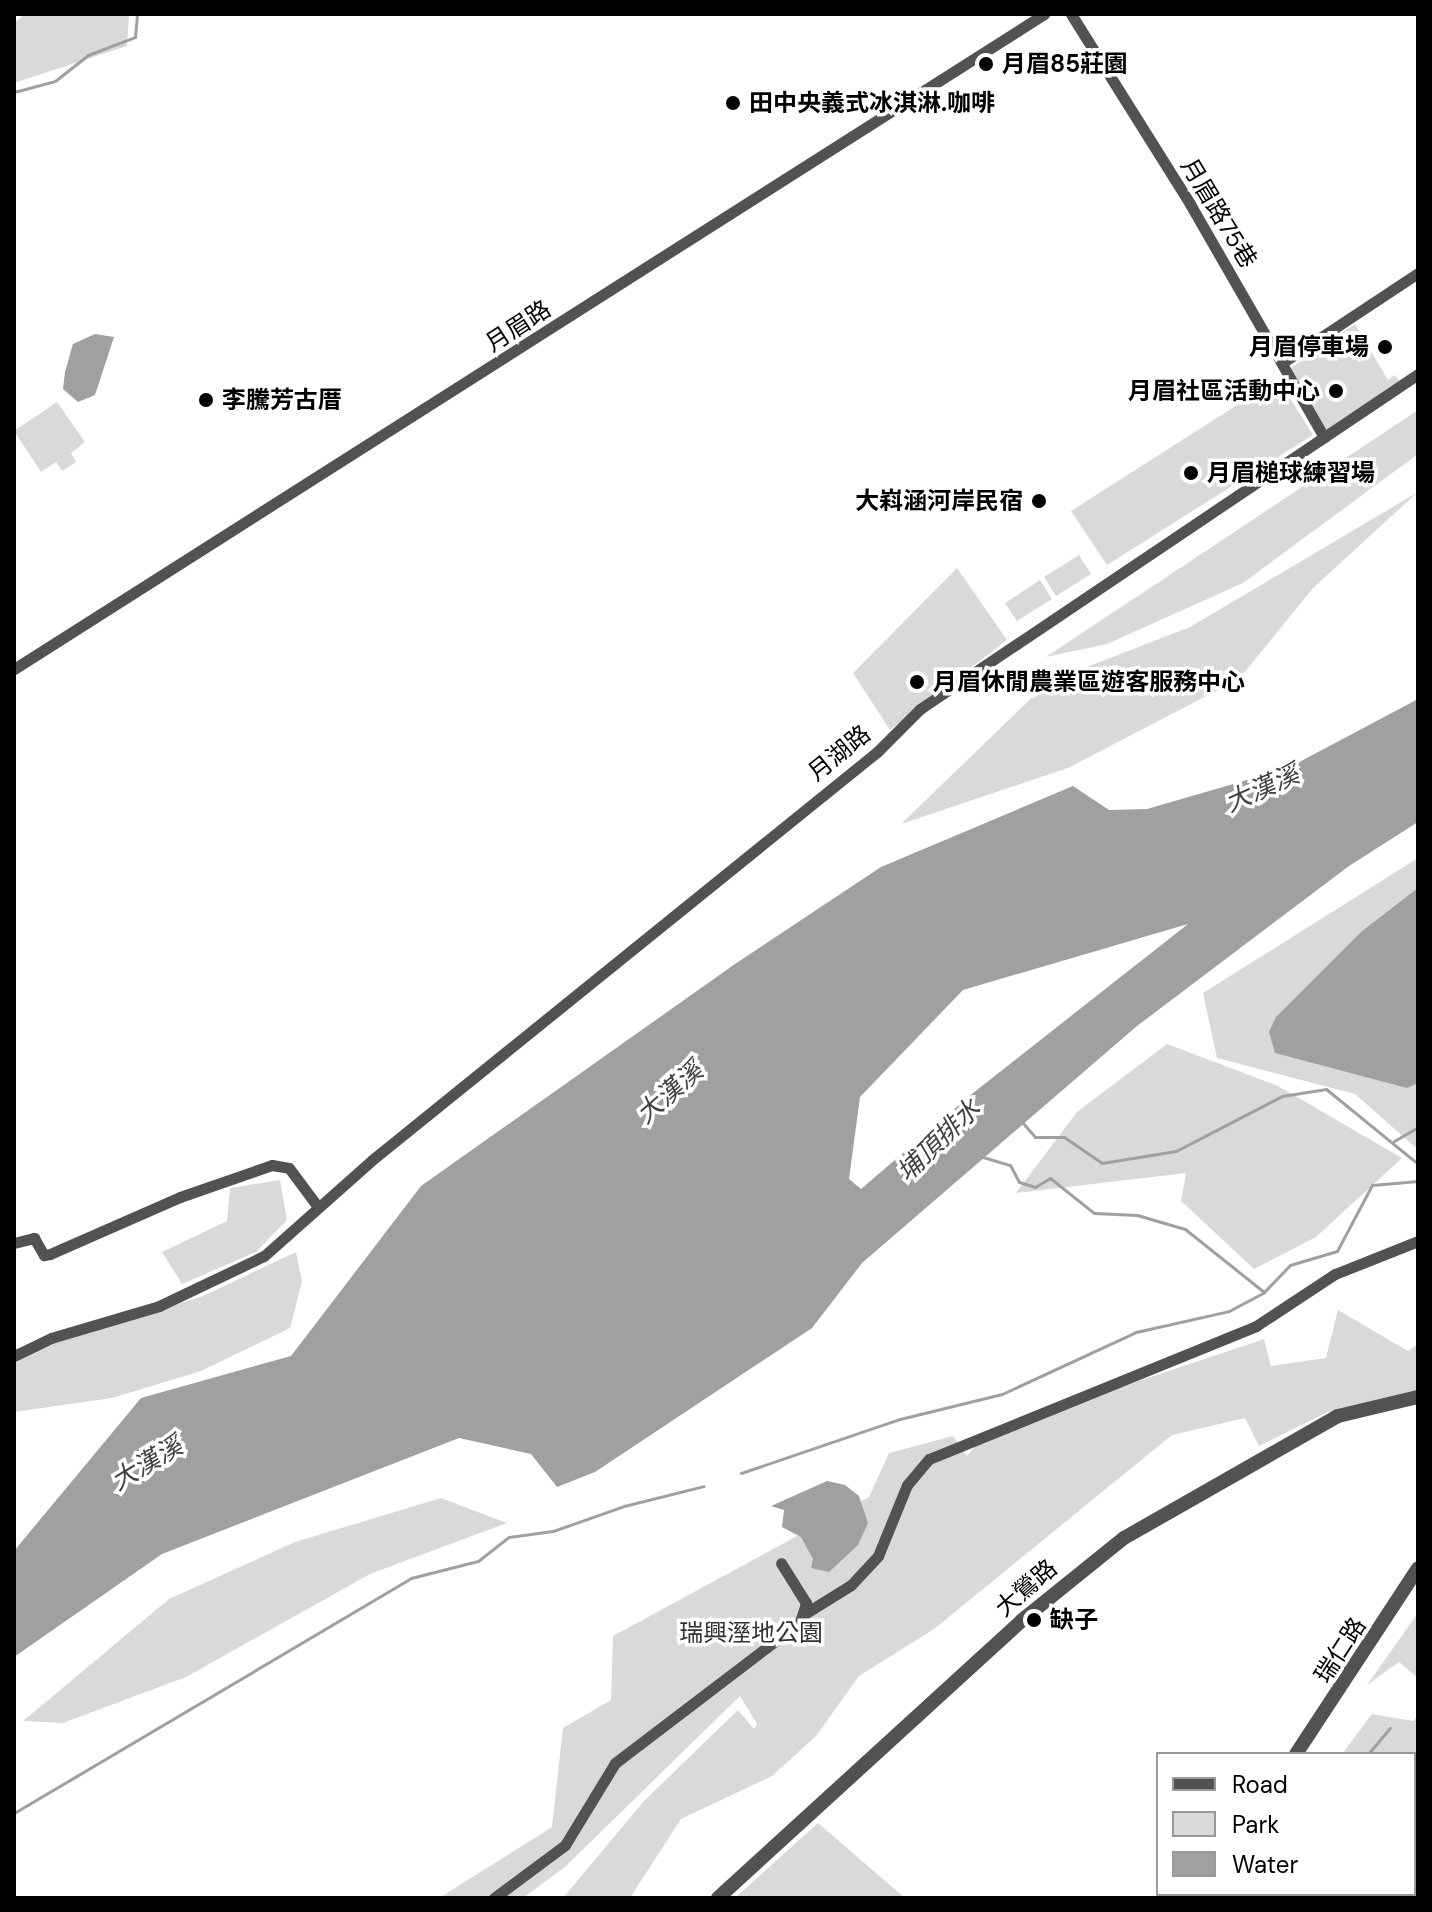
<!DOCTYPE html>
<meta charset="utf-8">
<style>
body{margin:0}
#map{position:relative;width:1432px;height:1912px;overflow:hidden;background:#fff;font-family:"DM Sans","Noto Sans TC",sans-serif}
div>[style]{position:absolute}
.green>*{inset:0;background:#d9d9d9}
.water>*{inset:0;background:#a0a0a0}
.stream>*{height:3px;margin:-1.5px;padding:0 1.5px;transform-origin:1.5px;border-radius:1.5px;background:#a0a0a0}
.minor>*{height:11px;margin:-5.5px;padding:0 5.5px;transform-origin:5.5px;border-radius:5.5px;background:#525252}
.tertiary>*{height:14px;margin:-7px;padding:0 7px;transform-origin:7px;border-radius:7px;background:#525252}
.dots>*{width:22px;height:22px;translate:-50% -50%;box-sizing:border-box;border:4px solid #fff;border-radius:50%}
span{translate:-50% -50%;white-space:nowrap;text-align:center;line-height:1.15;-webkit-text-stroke:7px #fff;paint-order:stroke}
.poi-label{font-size:24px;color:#000;font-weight:700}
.left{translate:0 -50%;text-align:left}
.right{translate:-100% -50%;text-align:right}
.street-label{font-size:24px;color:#000}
.park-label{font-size:24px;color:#303030}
.water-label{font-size:26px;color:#414141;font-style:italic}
.frame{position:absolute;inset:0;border:16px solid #000;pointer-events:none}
.legend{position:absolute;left:1156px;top:1752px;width:260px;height:144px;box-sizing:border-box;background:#fff;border:2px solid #999;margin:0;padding:10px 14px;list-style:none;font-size:24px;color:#000}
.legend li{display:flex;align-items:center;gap:16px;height:40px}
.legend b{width:40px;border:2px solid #999}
</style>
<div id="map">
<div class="green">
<div style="clip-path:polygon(25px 14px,129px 14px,127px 46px,14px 83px,14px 23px)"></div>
<div style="clip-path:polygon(1355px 324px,1388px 380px,1395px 375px,1401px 384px,1324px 436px,1285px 372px)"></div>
<div style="clip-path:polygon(1278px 379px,1313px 435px,1107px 565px,1071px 511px)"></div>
<div style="clip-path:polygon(57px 402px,85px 442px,71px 453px,76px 462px,62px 471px,56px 462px,41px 472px,14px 431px)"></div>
<div style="clip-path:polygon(1418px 410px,1418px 454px,1243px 583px,1107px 644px,1046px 657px)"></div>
<div style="clip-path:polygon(1418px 492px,1313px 588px,1239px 679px,1068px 768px,901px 824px,1048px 682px,1190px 627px)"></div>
<div style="clip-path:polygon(1079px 555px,1091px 574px,1056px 596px,1044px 577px)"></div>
<div style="clip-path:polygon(957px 568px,1007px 640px,890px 730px,853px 673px)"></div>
<div style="clip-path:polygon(1040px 580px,1052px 599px,1017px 621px,1005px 603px)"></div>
<div style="clip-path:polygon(1418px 858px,1418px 1145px,1415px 1147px,1355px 1094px,1217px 1058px,1203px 993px)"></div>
<div style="clip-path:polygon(1167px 1044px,1278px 1086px,1402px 1158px,1316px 1237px,1254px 1269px,1181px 1201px,1186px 1173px,1016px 1193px,1077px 1112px)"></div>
<div style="clip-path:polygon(280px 1180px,287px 1220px,256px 1252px,182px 1284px,162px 1252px,227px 1221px,230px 1188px)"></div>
<div style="clip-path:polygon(296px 1252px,302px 1281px,290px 1328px,201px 1371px,112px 1398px,14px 1412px,14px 1364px,43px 1347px,203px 1296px)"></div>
<div style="clip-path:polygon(1338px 1310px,1408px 1351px,1418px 1344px,1418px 1390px,1326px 1413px,1259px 1446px,1245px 1418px,1172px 1435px,934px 1629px,859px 1676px,816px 1736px,772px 1776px,681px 1819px,630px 1898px,563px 1898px,644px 1801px,738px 1710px,754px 1729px,757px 1724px,740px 1696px,566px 1866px,523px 1898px,439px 1898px,552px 1827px,563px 1728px,611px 1700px,613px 1636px,869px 1497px,889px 1453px,953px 1436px,967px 1456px,975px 1446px,1115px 1389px,1264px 1339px,1271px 1366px,1326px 1358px)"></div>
<div style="clip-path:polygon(441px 1498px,507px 1523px,370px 1574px,186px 1677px,63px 1723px,23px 1721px,169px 1599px,295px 1542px)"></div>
<div style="clip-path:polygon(1418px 1613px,1418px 1678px,1399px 1662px,1367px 1685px)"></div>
<div style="clip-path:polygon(1372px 1714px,1413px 1721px,1418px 1716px,1414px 1858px,1414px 1754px,1342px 1754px)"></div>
<div style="clip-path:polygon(818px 1823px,905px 1898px,735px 1898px)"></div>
<div style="clip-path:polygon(1238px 1894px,1375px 1894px,1236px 1898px)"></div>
</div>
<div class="water">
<div style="clip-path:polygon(95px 334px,114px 337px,95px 395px,78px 402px,63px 389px,65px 372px,73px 344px)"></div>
<div style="clip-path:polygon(evenodd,1418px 699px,1418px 822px,1349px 866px,1137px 1026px,862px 1263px,812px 1328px,595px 1472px,557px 1487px,531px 1454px,459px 1438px,162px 1554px,14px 1657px,14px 1551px,141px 1398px,291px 1356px,421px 1186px,735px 964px,881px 867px,1073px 786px,1109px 810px,1147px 809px,1288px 768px,1418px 699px,1188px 924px,973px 1093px,861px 1189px,849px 1179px,860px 1097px,963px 990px,1188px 924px)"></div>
<div style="clip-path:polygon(1418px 888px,1418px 1083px,1407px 1088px,1275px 1053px,1269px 1032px,1276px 1017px,1361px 932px)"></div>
<div style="clip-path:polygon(827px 1481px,845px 1485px,859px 1496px,868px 1523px,858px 1545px,829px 1572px,811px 1568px,813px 1559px,801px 1537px,782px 1527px,784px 1510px,771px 1506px)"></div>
</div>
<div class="stream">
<div style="left:14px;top:92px;width:42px;rotate:-15deg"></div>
<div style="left:55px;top:81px;width:42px;rotate:-38.2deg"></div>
<div style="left:88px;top:55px;width:50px;rotate:-21deg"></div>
<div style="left:135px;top:37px;width:23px;rotate:-85deg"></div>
<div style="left:1022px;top:1122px;width:20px;rotate:49deg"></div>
<div style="left:1035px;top:1137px;width:29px"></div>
<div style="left:1064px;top:1137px;width:46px;rotate:34.4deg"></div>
<div style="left:1102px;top:1163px;width:75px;rotate:-9.2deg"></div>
<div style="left:1176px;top:1151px;width:119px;rotate:-27.4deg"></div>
<div style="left:1282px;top:1096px;width:45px;rotate:-9deg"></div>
<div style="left:1326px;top:1089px;width:119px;rotate:39.2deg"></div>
<div style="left:1394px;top:1141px;width:28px;rotate:-30deg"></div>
<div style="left:983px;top:1157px;width:28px;rotate:17deg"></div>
<div style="left:1010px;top:1165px;width:19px;rotate:62deg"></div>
<div style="left:1019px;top:1182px;width:17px;rotate:17deg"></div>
<div style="left:1035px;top:1187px;width:17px;rotate:-31deg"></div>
<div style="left:1050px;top:1178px;width:56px;rotate:38.5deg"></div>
<div style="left:1094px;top:1213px;width:43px;rotate:2.7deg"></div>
<div style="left:1137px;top:1215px;width:50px;rotate:16.3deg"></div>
<div style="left:1185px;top:1229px;width:101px;rotate:38.6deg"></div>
<div style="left:741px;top:1473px;width:168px;rotate:-18.8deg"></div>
<div style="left:900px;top:1419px;width:105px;rotate:-13.8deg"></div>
<div style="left:1002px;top:1394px;width:148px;rotate:-24.8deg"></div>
<div style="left:1136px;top:1332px;width:95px;rotate:-12.7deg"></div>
<div style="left:1229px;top:1311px;width:40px;rotate:-28deg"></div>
<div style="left:1264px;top:1292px;width:37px;rotate:-46deg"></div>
<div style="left:1290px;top:1265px;width:49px;rotate:-16.6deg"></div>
<div style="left:1337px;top:1251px;width:75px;rotate:-62.1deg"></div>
<div style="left:1372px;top:1185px;width:46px;rotate:-5deg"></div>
<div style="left:1368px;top:1754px;width:34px;rotate:-50deg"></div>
<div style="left:14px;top:1813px;width:461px;rotate:-30.6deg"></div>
<div style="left:411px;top:1578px;width:69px;rotate:-14.2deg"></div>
<div style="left:478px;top:1561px;width:39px;rotate:-38deg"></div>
<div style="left:509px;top:1537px;width:44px;rotate:-7.8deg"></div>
<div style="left:553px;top:1531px;width:75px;rotate:-19.4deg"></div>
<div style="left:624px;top:1506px;width:82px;rotate:-14deg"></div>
<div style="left:1257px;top:1898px;width:5px;rotate:-53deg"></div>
</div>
<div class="minor">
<div style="left:1071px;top:14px;width:224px;rotate:57.9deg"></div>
<div style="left:1190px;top:204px;width:269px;rotate:60.1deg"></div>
<div style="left:1282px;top:363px;width:163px;rotate:-33.5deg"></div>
<div style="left:14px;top:669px;width:1221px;rotate:-32.45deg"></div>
<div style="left:14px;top:1243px;width:21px;rotate:-14deg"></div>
<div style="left:34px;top:1238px;width:20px;rotate:60deg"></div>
<div style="left:44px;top:1255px;width:6px;rotate:-9deg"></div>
<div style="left:50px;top:1254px;width:142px;rotate:-23.7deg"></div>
<div style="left:180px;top:1197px;width:97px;rotate:-19.2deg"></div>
<div style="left:272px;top:1165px;width:17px;rotate:10deg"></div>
<div style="left:289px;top:1168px;width:49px;rotate:53.4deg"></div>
<div style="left:14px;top:1356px;width:41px;rotate:-25.9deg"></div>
<div style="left:51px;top:1338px;width:113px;rotate:-16.5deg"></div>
<div style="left:159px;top:1306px;width:116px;rotate:-25.5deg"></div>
<div style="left:264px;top:1256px;width:144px;rotate:-41.6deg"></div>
<div style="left:372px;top:1160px;width:649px;rotate:-38.94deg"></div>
<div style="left:877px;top:752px;width:61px;rotate:-45deg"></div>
<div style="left:920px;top:709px;width:600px;rotate:-33.93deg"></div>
<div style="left:806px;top:1613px;width:53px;rotate:-31.9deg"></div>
<div style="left:851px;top:1585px;width:40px;rotate:-47deg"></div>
<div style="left:878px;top:1556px;width:77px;rotate:-67.8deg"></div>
<div style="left:907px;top:1485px;width:34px;rotate:-50deg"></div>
<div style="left:929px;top:1459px;width:353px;rotate:-22.1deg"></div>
<div style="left:1256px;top:1326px;width:95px;rotate:-33.4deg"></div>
<div style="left:1335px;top:1274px;width:89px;rotate:-21.7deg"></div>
<div style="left:494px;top:1898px;width:89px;rotate:-36.7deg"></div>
<div style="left:565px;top:1845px;width:96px;rotate:-58.6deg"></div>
<div style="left:615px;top:1763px;width:233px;rotate:-37.3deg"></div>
<div style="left:800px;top:1622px;width:20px;rotate:-72deg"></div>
<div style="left:806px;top:1603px;width:47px;rotate:-122deg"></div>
</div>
<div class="tertiary">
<div style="left:1296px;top:1754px;width:222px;rotate:-56.7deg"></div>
<div style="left:718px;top:1898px;width:411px;rotate:-42.4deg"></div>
<div style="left:1021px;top:1621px;width:132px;rotate:-38.9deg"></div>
<div style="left:1124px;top:1538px;width:246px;rotate:-29.7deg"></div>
<div style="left:1338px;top:1416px;width:82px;rotate:-13.4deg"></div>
<div style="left:1209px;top:1898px;width:4px;rotate:-63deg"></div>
</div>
<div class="dots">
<div style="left:986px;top:64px;background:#000"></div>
<div style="left:733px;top:103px;background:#000"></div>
<div style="left:1385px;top:347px;background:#000"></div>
<div style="left:1336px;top:391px;background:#000"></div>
<div style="left:206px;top:400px;background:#000"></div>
<div style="left:1191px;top:473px;background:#000"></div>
<div style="left:1039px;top:501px;background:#000"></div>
<div style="left:917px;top:682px;background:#000"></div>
<div style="left:1034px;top:1620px;background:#000"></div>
</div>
<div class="poi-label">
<span class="left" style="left:1002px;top:64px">月眉85莊園</span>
<span class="left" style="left:749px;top:103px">田中央義式冰淇淋.咖啡</span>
<span class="right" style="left:1369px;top:347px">月眉停車場</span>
<span class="right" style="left:1320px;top:391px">月眉社區活動中心</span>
<span class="left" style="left:222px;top:400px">李騰芳古厝</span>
<span class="left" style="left:1207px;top:473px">月眉槌球練習場</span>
<span class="right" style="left:1023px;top:501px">大嵙涵河岸民宿</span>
<span class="left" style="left:933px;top:682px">月眉休閒農業區遊客服務中心</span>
<span class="left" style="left:1050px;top:1620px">缺子</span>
</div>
<div class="street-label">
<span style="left:1219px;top:213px;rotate:59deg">月眉路75巷</span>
<span style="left:518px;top:326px;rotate:-33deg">月眉路</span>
<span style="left:839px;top:753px;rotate:-39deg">月湖路</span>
<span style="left:1026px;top:1588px;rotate:-41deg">大鶯路</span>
<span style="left:1340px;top:1650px;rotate:-57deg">瑞仁路</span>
</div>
<div class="park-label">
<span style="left:751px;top:1633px">瑞興溼地公園</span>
</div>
<div class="water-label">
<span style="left:1262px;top:789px;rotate:-24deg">大漢溪</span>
<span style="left:670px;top:1093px;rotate:-41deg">大漢溪</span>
<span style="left:939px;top:1141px;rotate:-44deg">埔頂排水</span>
<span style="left:147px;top:1464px;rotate:-31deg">大漢溪</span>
</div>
<div class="frame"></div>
<ul class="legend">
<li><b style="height:10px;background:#525252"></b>Road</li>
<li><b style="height:22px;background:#d9d9d9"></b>Park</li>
<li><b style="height:22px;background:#a0a0a0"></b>Water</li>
</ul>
</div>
